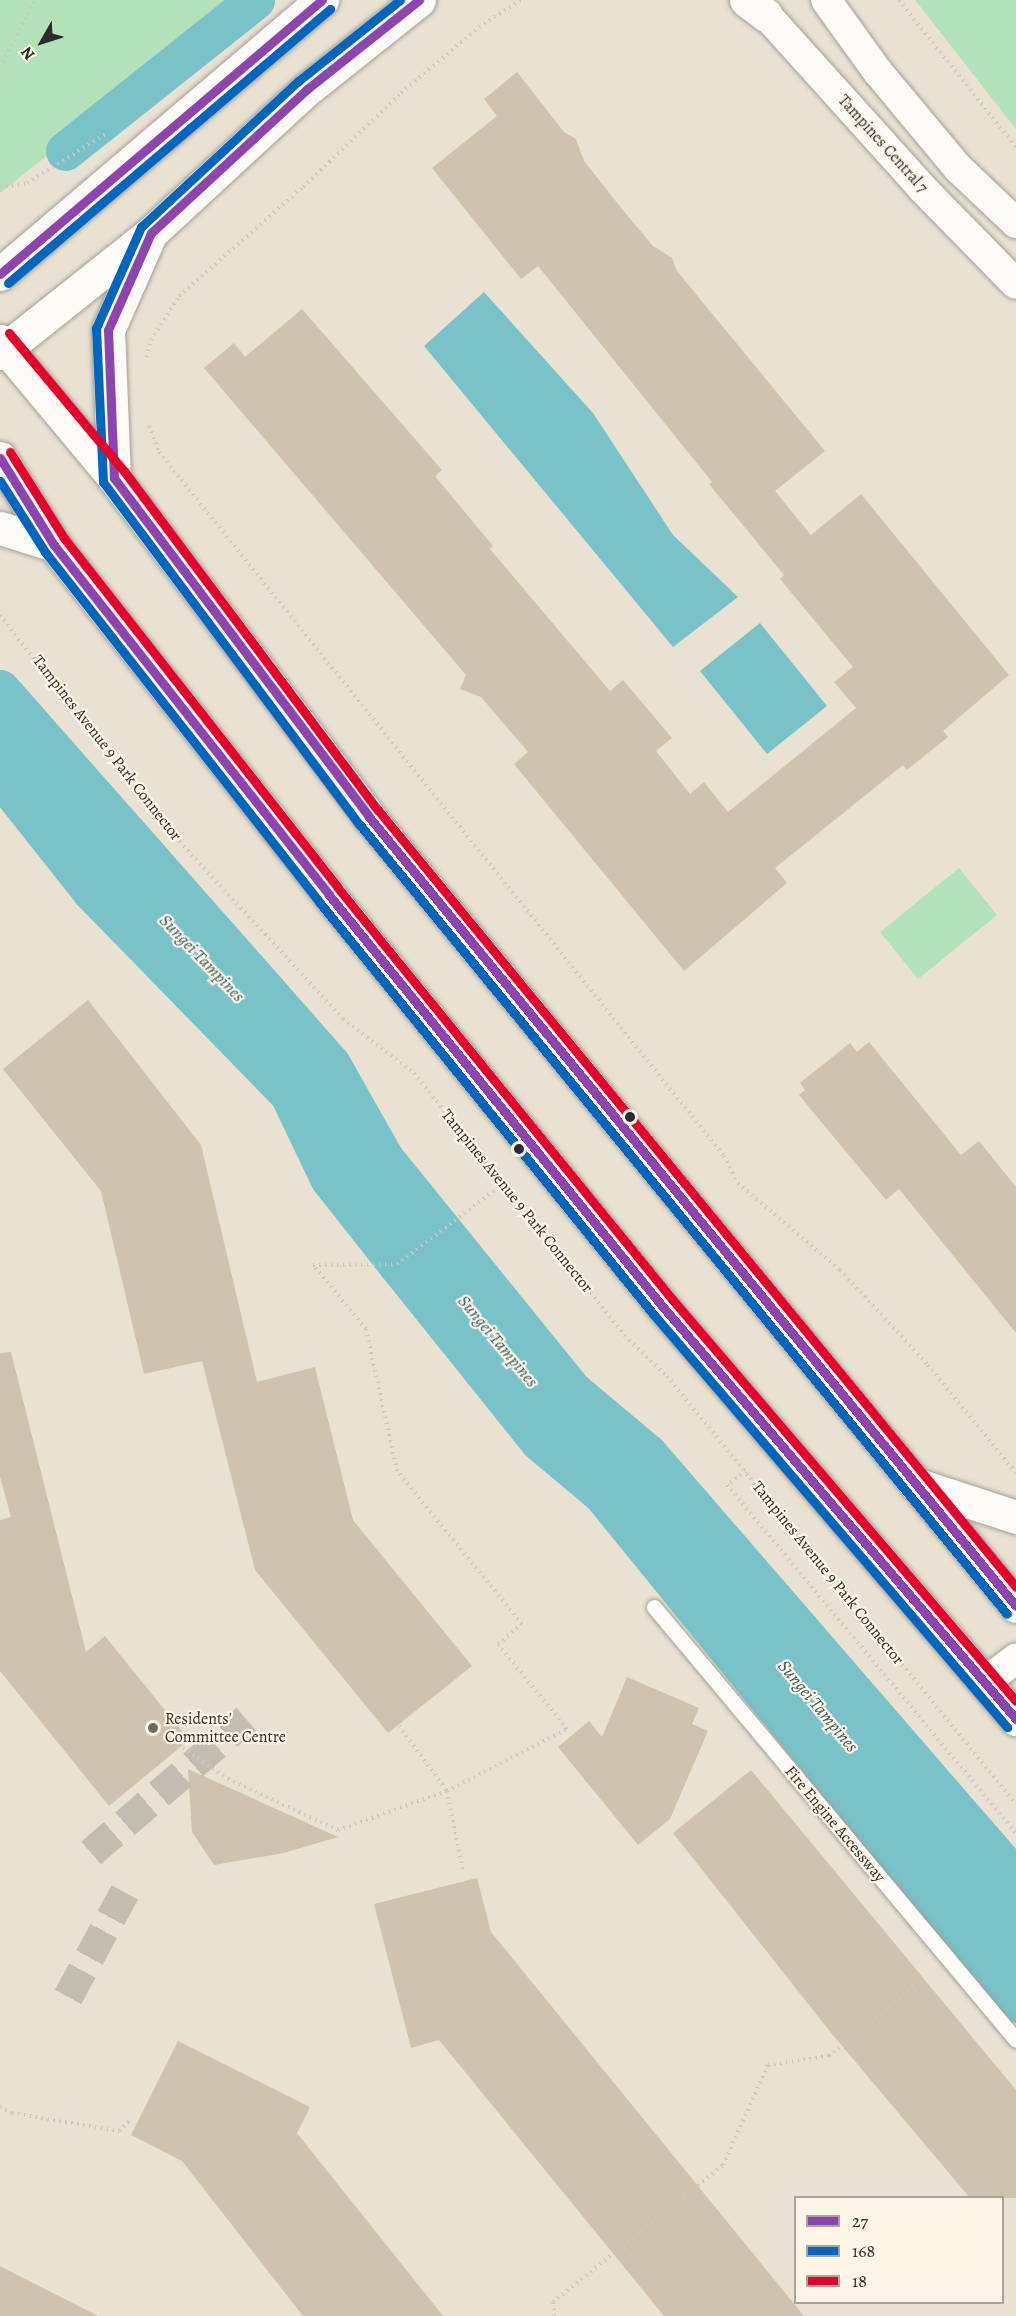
<!DOCTYPE html>
<style>
body{margin:0}
#map{position:relative;width:1016px;height:2316px;overflow:hidden;background:#e9e2d2;font-family:Alegreya,serif}
div>[style]{position:absolute}
.green>*{inset:0;background:#b3e1b9}
.water>*{inset:0;background:#78c2c8}
.canal>*{height:39px;margin:-19.5px;padding:0 19.5px;transform-origin:19.5px;border-radius:19.5px;background:#78c2c8}
.river>*{height:66px;margin:-33px;padding:0 33px;transform-origin:33px;border-radius:33px;background:#78c2c8}
.building>*{inset:0;background:#cfc2ae}
.minor-tunnel>*{height:30px;margin-top:-15px;transform-origin:0;background:repeating-linear-gradient(90deg,#c3bdb1 0 30px,transparent 0 45px)}
.path>*{height:4px;margin-top:-2px;transform-origin:0;background:repeating-linear-gradient(90deg,#cac8c4 0 1.5px,transparent 0 6px)}
.roads{filter:drop-shadow(0 0 2px #a4a097) drop-shadow(0 0 2px #a4a097)}
.service>*{height:15px;margin:-7.5px;padding:0 7.5px;transform-origin:7.5px;border-radius:7.5px;background:#fcfbf8}
.minor>*{height:30px;margin:-15px;padding:0 15px;transform-origin:15px;border-radius:15px;background:#fcfbf8}
.secondary>*{height:33px;margin:-16.5px;padding:0 16.5px;transform-origin:16.5px;border-radius:16.5px;background:#fcfbf8}
.primary>*{height:33px;margin:-16.5px;padding:0 16.5px;transform-origin:16.5px;border-radius:16.5px;background:#fcfbf8}
.bus-1>*{height:9px;margin:-4.5px;padding:0 4.5px;transform-origin:4.5px;border-radius:4.5px;background:#8e44ad}
.bus-2>*{height:9px;margin:-4.5px;padding:0 4.5px;transform-origin:4.5px;border-radius:4.5px;background:#0065bd}
.bus-3>*{height:9px;margin:-4.5px;padding:0 4.5px;transform-origin:4.5px;border-radius:4.5px;background:#e4002b}
.dots>*{width:16px;height:16px;translate:-50% -50%;box-sizing:border-box;border:3px solid #fcf5e5;border-radius:50%}
span{translate:-50% -50%;white-space:nowrap;text-align:center;line-height:1.15;-webkit-text-stroke:4.5px #fcf5e5;paint-order:stroke}
.street-label{font-size:16px;color:#2b2b2b}
.poi-label{font-size:16px;color:#2b2b2b}
.left{translate:0 -50%;text-align:left}
.water-label{font-size:18px;color:#355b61;font-style:italic}
.legend{position:absolute;left:794px;top:2196px;width:210px;height:108px;box-sizing:border-box;background:#fcf5e5;border:2px solid #a8a49b;margin:0;padding:8px 10px;list-style:none;font-size:18px;color:#2b2b2b}
.legend li{display:flex;align-items:center;gap:12px;height:30px}
.legend b{width:30px;border:2px solid #a8a49b}
.north{position:absolute;left:12px;top:12px;width:60px;height:60px;-webkit-text-stroke:4px #fcf5e5;paint-order:stroke;rotate:231deg;font-size:16px;font-weight:700;line-height:24px;text-align:center;color:#2b2b2b}
.north::after{content:'';display:block;margin:auto;width:21px;height:27px;background:#2b2b2b;clip-path:polygon(50% 0,100% 100%,50% 72%,0 100%)}
</style>
<div id="map">
<div class="green">
<div style="clip-path:polygon(0 0,243px 0,0 193px)"></div>
<div style="clip-path:polygon(915px 0,1016px 0,1016px 129px)"></div>
<div style="clip-path:polygon(959px 868px,997px 915px,918px 979px,880px 932px)"></div>
</div>
<div class="water">
<div style="clip-path:polygon(484px 292px,593px 413px,673px 535px,738px 597px,673px 647px,424px 346px)"></div>
<div style="clip-path:polygon(760px 623px,827px 706px,767px 754px,700px 671px)"></div>
</div>
<div class="canal">
<div style="left:65px;top:151px;width:243px;rotate:-38.5deg"></div>
<div style="left:0;top:689px;width:500px;rotate:48.57deg"></div>
<div style="left:331px;top:1064px;width:108px;rotate:60.6deg"></div>
<div style="left:384px;top:1158px;width:300px;rotate:51deg"></div>
<div style="left:573px;top:1391px;width:98px;rotate:40deg"></div>
<div style="left:648px;top:1454px;width:562px;rotate:49.11deg"></div>
<div style="left:0;top:776px;width:147px;rotate:51.6deg"></div>
<div style="left:91px;top:891px;width:284px;rotate:45.7deg"></div>
<div style="left:289px;top:1094px;width:93px;rotate:64.5deg"></div>
<div style="left:329px;top:1178px;width:110px;rotate:51.7deg"></div>
<div style="left:397px;top:1264px;width:227px;rotate:51.3deg"></div>
<div style="left:539px;top:1441px;width:82px;rotate:40.1deg"></div>
<div style="left:602px;top:1494px;width:656px;rotate:50.88deg"></div>
</div>
<div class="river">
<div style="left:0;top:721px;width:189px;rotate:51.7deg"></div>
<div style="left:117px;top:869px;width:187px;rotate:46.5deg"></div>
<div style="left:246px;top:1005px;width:189px;rotate:51deg"></div>
<div style="left:365px;top:1152px;width:92px;rotate:62deg"></div>
<div style="left:408px;top:1233px;width:241px;rotate:50.2deg"></div>
<div style="left:562px;top:1418px;width:93px;rotate:42.4deg"></div>
<div style="left:631px;top:1481px;width:604px;rotate:50.38deg"></div>
</div>
<div class="building">
<div style="clip-path:polygon(517px 72px,564px 132px,576px 139px,584px 161px,622px 209px,653px 246px,672px 258px,677px 271px,825px 451px,775px 491px,811px 535px,861px 494px,1009px 675px,943px 731px,948px 737px,907px 770px,903px 765px,775px 868px,787px 883px,684px 971px,514px 764px,528px 752px,481px 697px,460px 689px,466px 675px,204px 368px,234px 343px,245px 357px,302px 309px,442px 470px,435px 476px,493px 546px,490px 549px,610px 691px,623px 680px,672px 738px,656px 751px,690px 794px,704px 782px,728px 812px,856px 708px,834px 682px,853px 667px,780px 579px,784px 575px,709px 484px,712px 482px,538px 266px,521px 279px,432px 168px,497px 116px,484px 99px)"></div>
<div style="clip-path:polygon(88px 1000px,201px 1145px,257px 1382px,315px 1367px,353px 1520px,472px 1666px,388px 1733px,255px 1570px,202px 1361px,144px 1374px,101px 1191px,3px 1069px)"></div>
<div style="clip-path:polygon(869px 1042px,961px 1155px,979px 1141px,1016px 1187px,1016px 1333px,899px 1189px,886px 1200px,799px 1095px,805px 1090px,800px 1083px,850px 1043px,857px 1052px)"></div>
<div style="clip-path:polygon(11px 1352px,86px 1652px,105px 1636px,189px 1740px,109px 1806px,0 1671px,0 1520px,11px 1517px,0 1477px,0 1353px)"></div>
<div style="clip-path:polygon(627px 1677px,699px 1708px,692px 1724px,708px 1731px,670px 1819px,638px 1845px,558px 1747px,589px 1721px,602px 1737px)"></div>
<div style="clip-path:polygon(188px 1769px,338px 1837px,284px 1853px,214px 1865px,192px 1832px)"></div>
<div style="clip-path:polygon(751px 1770px,1016px 2090px,1016px 2198px,970px 2198px,832px 2034px,673px 1833px)"></div>
<div style="clip-path:polygon(477px 1878px,491px 1932px,804px 2316px,664px 2316px,439px 2040px,411px 2048px,374px 1904px)"></div>
<div style="clip-path:polygon(178px 2041px,310px 2107px,297px 2133px,443px 2316px,303px 2316px,182px 2161px,131px 2135px)"></div>
<div style="clip-path:polygon(0 2266px,98px 2316px,0 2316px)"></div>
</div>
<div class="minor-tunnel">
<div style="left:91px;top:1853px;width:205px;rotate:-40.8deg"></div>
<div style="left:68px;top:1997px;width:119px;rotate:-61.5deg"></div>
</div>
<div class="path">
<div style="left:899px;top:0;width:188px;rotate:51.5deg"></div>
<div style="left:0;top:67px;width:76px;rotate:-62.4deg"></div>
<div style="left:0;top:187px;width:27px;rotate:-8deg"></div>
<div style="left:27px;top:183px;width:94px;rotate:-32deg"></div>
<div style="left:147px;top:357px;width:17px;rotate:-77deg"></div>
<div style="left:151px;top:340px;width:52px;rotate:-57.5deg"></div>
<div style="left:179px;top:296px;width:165px;rotate:-41.3deg"></div>
<div style="left:303px;top:187px;width:136px;rotate:-43.8deg"></div>
<div style="left:401px;top:93px;width:102px;rotate:-40.2deg"></div>
<div style="left:479px;top:27px;width:50px;rotate:-32.7deg"></div>
<div style="left:149px;top:426px;width:28px;rotate:69deg"></div>
<div style="left:159px;top:452px;width:903px;rotate:51.25deg"></div>
<div style="left:724px;top:1156px;width:30px;rotate:63deg"></div>
<div style="left:738px;top:1183px;width:134px;rotate:40.5deg"></div>
<div style="left:840px;top:1270px;width:129px;rotate:47.2deg"></div>
<div style="left:928px;top:1365px;width:139px;rotate:50.8deg"></div>
<div style="left:0;top:615px;width:253px;rotate:52.2deg"></div>
<div style="left:155px;top:815px;width:277px;rotate:47.3deg"></div>
<div style="left:343px;top:1019px;width:89px;rotate:37.3deg"></div>
<div style="left:414px;top:1073px;width:343px;rotate:51.2deg"></div>
<div style="left:629px;top:1340px;width:52px;rotate:43.5deg"></div>
<div style="left:667px;top:1376px;width:552px;rotate:50.81deg"></div>
<div style="left:746px;top:1471px;width:24px;rotate:144deg"></div>
<div style="left:727px;top:1485px;width:452px;rotate:50.3deg"></div>
<div style="left:399px;top:1726px;width:81px;rotate:53.6deg"></div>
<div style="left:447px;top:1791px;width:83px;rotate:78.8deg"></div>
<div style="left:183px;top:1748px;width:55px;rotate:34.6deg"></div>
<div style="left:228px;top:1779px;width:121px;rotate:24.9deg"></div>
<div style="left:338px;top:1830px;width:116px;rotate:-19.7deg"></div>
<div style="left:447px;top:1791px;width:135px;rotate:-27.3deg"></div>
<div style="left:567px;top:1729px;width:109px;rotate:-129.1deg"></div>
<div style="left:498px;top:1644px;width:31px;rotate:-40deg"></div>
<div style="left:522px;top:1624px;width:198px;rotate:-129.2deg"></div>
<div style="left:397px;top:1471px;width:145px;rotate:-102.3deg"></div>
<div style="left:366px;top:1329px;width:83px;rotate:-129.6deg"></div>
<div style="left:313px;top:1265px;width:84px;rotate:-0.7deg"></div>
<div style="left:397px;top:1264px;width:131px;rotate:-37deg"></div>
<div style="left:903px;top:1976px;width:29px;rotate:49deg"></div>
<div style="left:0;top:2107px;width:13px;rotate:27deg"></div>
<div style="left:12px;top:2113px;width:109px;rotate:9.5deg"></div>
<div style="left:119px;top:2131px;width:14px;rotate:-45deg"></div>
<div style="left:615px;top:2236px;width:27px;rotate:51deg"></div>
<div style="left:554px;top:2316px;width:14px;rotate:-94deg"></div>
<div style="left:553px;top:2302px;width:218px;rotate:-38.9deg"></div>
<div style="left:723px;top:2165px;width:110px;rotate:-65.8deg"></div>
<div style="left:768px;top:2065px;width:62px;rotate:-8.4deg"></div>
<div style="left:829px;top:2056px;width:109px;rotate:-39.4deg"></div>
</div>
<div class="roads">
<div class="service">
<div style="left:654px;top:1607px;width:564px;rotate:50.1deg"></div>
</div>
<div class="minor">
<div style="left:753px;top:0;width:253px;rotate:48deg"></div>
<div style="left:922px;top:188px;width:134px;rotate:45.6deg"></div>
<div style="left:826px;top:0;width:89px;rotate:54.2deg"></div>
<div style="left:878px;top:72px;width:125px;rotate:50.2deg"></div>
<div style="left:958px;top:168px;width:80px;rotate:43.5deg"></div>
<div style="left:985px;top:1682px;width:39px;rotate:-37deg"></div>
</div>
<div class="secondary">
<div style="left:746px;top:0;width:25px;rotate:37deg"></div>
<div style="left:0;top:274px;width:423px;rotate:-40.4deg"></div>
<div style="left:0;top:341px;width:178px;rotate:50.2deg"></div>
<div style="left:114px;top:478px;width:424px;rotate:53deg"></div>
<div style="left:369px;top:817px;width:1020px;rotate:50.65deg"></div>
<div style="left:0;top:353px;width:193px;rotate:-38.5deg"></div>
<div style="left:151px;top:233px;width:211px;rotate:-42.7deg"></div>
<div style="left:306px;top:90px;width:144px;rotate:-38.5deg"></div>
<div style="left:0;top:458px;width:102px;rotate:58.2deg"></div>
<div style="left:54px;top:545px;width:445px;rotate:51.8deg"></div>
<div style="left:329px;top:895px;width:530px;rotate:50.97deg"></div>
<div style="left:663px;top:1307px;width:543px;rotate:49.41deg"></div>
<div style="left:114px;top:478px;width:148px;rotate:-92.3deg"></div>
<div style="left:108px;top:330px;width:102px;rotate:-66.2deg"></div>
<div style="left:915px;top:1484px;width:106px;rotate:18.1deg"></div>
</div>
<div class="primary">
<div style="left:0;top:528px;width:57px;rotate:17.5deg"></div>
</div>
</div>
<div class="bus-1">
<div style="left:419px;top:0;width:144px;rotate:141.5deg"></div>
<div style="left:306px;top:90px;width:211px;rotate:137.3deg"></div>
<div style="left:151px;top:233px;width:106px;rotate:113.9deg"></div>
<div style="left:108px;top:330px;width:148px;rotate:87.7deg"></div>
<div style="left:114px;top:478px;width:424px;rotate:53deg"></div>
<div style="left:369px;top:817px;width:1020px;rotate:50.65deg"></div>
<div style="left:0;top:274px;width:423px;rotate:-40.4deg"></div>
<div style="left:0;top:458px;width:102px;rotate:58.2deg"></div>
<div style="left:54px;top:545px;width:445px;rotate:51.8deg"></div>
<div style="left:329px;top:895px;width:530px;rotate:50.97deg"></div>
<div style="left:663px;top:1307px;width:543px;rotate:49.41deg"></div>
</div>
<div class="bus-2">
<div style="left:400px;top:0;width:130px;rotate:141.5deg"></div>
<div style="left:298px;top:81px;width:214px;rotate:137.1deg"></div>
<div style="left:141px;top:227px;width:111px;rotate:114deg"></div>
<div style="left:96px;top:328px;width:154px;rotate:87.4deg"></div>
<div style="left:103px;top:482px;width:429px;rotate:53.2deg"></div>
<div style="left:360px;top:825px;width:1020px;rotate:50.65deg"></div>
<div style="left:8px;top:283px;width:423px;rotate:-40.4deg"></div>
<div style="left:0;top:481px;width:84px;rotate:57.6deg"></div>
<div style="left:45px;top:552px;width:446px;rotate:51.9deg"></div>
<div style="left:320px;top:903px;width:530px;rotate:50.97deg"></div>
<div style="left:654px;top:1315px;width:543px;rotate:49.41deg"></div>
</div>
<div class="bus-3">
<div style="left:9px;top:333px;width:180px;rotate:50.2deg"></div>
<div style="left:124px;top:471px;width:424px;rotate:53.2deg"></div>
<div style="left:378px;top:810px;width:1005px;rotate:50.61deg"></div>
<div style="left:10px;top:452px;width:102px;rotate:57.9deg"></div>
<div style="left:64px;top:538px;width:444px;rotate:51.9deg"></div>
<div style="left:338px;top:888px;width:530px;rotate:50.9deg"></div>
<div style="left:672px;top:1299px;width:529px;rotate:49.45deg"></div>
</div>
<div class="dots">
<div style="left:630px;top:1117px;background:#2b2b2b"></div>
<div style="left:519px;top:1149px;background:#2b2b2b"></div>
<div style="left:153px;top:1728px;background:#6e6b65"></div>
</div>
<div class="street-label">
<span style="left:883px;top:144px;rotate:48deg">Tampines Central 7</span>
<span style="left:107px;top:748px;rotate:52deg">Tampines Avenue 9 Park Connector</span>
<span style="left:517px;top:1201px;rotate:51deg">Tampines Avenue 9 Park Connector</span>
<span style="left:828px;top:1573px;rotate:51deg">Tampines Avenue 9 Park Connector</span>
<span style="left:835px;top:1824px;rotate:50deg">Fire Engine Accessway</span>
</div>
<div class="poi-label">
<span class="left" style="left:165px;top:1728px">Residents'<br>Committee Centre</span>
</div>
<div class="water-label">
<span style="left:202px;top:958px;rotate:46deg">Sungei Tampines</span>
<span style="left:498px;top:1341px;rotate:50deg">Sungei Tampines</span>
<span style="left:818px;top:1706px;rotate:50deg">Sungei Tampines</span>
</div>
<ul class="legend">
<li><b style="height:8px;background:#8e44ad"></b>27</li>
<li><b style="height:8px;background:#0065bd"></b>168</li>
<li><b style="height:8px;background:#e4002b"></b>18</li>
</ul>
<div class="north">N</div>
</div>
